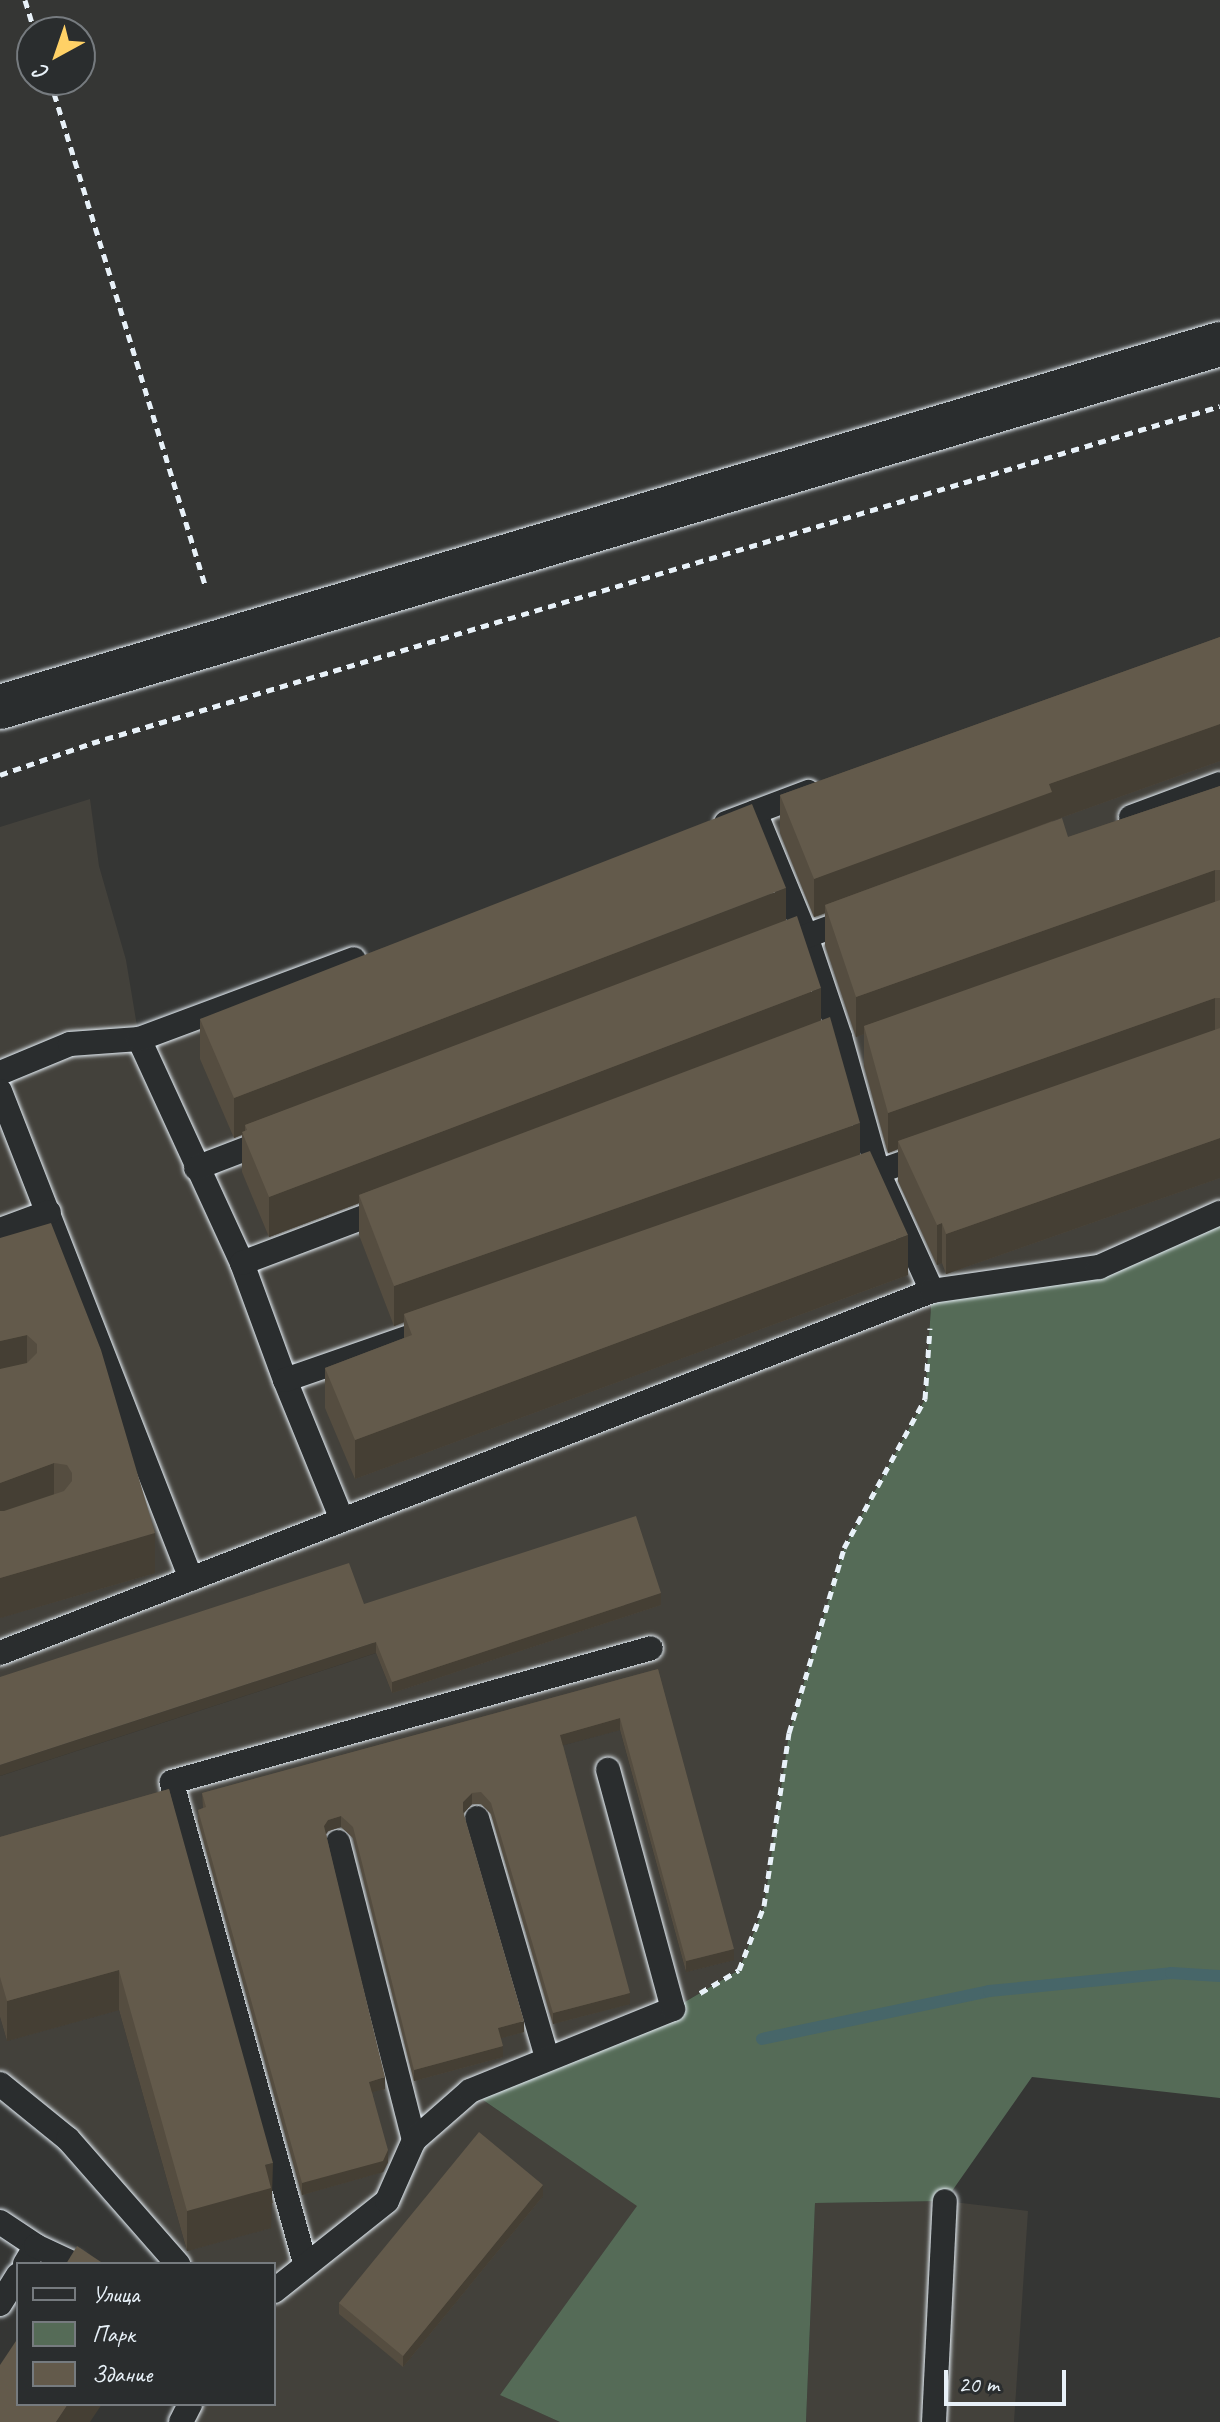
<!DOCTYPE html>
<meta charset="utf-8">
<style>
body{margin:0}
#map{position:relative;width:1220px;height:2422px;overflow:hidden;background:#353634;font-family:Caveat,sans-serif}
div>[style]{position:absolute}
.built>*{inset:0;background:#43413b}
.green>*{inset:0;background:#556b57}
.stream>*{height:12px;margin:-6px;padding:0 6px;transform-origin:6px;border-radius:6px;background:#476669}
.path>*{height:5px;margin-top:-2.5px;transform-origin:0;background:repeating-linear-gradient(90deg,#e8f1f8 0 8px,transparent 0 14px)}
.roads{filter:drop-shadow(0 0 2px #e8f1f8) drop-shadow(0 0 2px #e8f1f8)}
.service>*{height:24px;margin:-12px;padding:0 12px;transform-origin:12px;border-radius:12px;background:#2a2d2e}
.minor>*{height:44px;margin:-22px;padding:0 22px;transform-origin:22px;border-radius:22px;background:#2a2d2e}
.wall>*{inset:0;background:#554d40}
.shaded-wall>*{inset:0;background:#453f34}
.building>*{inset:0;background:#635a4b}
span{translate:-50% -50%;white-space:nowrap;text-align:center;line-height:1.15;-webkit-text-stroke:7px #2a2d2e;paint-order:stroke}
.legend{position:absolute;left:16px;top:2262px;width:260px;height:144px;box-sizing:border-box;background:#2a2d2e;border:2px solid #767b7f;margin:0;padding:10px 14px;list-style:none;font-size:24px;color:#e8f1f8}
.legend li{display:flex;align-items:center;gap:16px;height:40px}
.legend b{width:40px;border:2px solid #767b7f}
.north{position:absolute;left:16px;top:16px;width:80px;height:80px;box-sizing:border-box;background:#2a2d2e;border:2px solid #767b7f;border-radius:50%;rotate:220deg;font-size:22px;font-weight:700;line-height:32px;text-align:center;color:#e8f1f8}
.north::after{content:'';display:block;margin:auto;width:28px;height:36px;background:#ffd166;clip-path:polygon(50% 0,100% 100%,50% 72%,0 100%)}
.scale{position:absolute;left:944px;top:2370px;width:122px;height:36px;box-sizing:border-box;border:4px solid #e8f1f8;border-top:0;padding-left:10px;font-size:24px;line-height:28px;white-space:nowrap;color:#e8f1f8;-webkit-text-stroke:6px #2a2d2e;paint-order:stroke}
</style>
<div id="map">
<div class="built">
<div style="clip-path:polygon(evenodd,1220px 639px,1220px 1213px,1099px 1267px,932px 1291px,925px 1399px,844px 1548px,789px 1733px,764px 1906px,739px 1970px,673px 2009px,471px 2092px,638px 2206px,501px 2395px,560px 2422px,181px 2422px,190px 2404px,274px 2404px,274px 2264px,178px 2264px,0 2084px,0 2017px,7px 2041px,119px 2010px,187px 2251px,271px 2228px,160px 1832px,0 1876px,0 1776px,376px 1653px,392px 1693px,364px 1615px,0 1688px,0 1618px,155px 1572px,0 1278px,0 827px,90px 799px,99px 866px,126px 960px,139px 1038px,1220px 639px,658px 1681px,734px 1960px,686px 1972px,620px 1730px,560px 1746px,630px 2004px,555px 2023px,488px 1775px,297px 1828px,390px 2170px,308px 2193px,203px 1804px,658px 1681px)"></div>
<div style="clip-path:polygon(945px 2201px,1028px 2211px,1014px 2422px,806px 2422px,815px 2203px)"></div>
</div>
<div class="green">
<div style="clip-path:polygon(1220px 1213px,1220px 2098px,1032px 2077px,945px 2201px,815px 2203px,806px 2422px,560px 2422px,500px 2395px,637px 2206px,470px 2091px,673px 2009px,739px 1970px,764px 1906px,789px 1733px,844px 1548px,925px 1399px,932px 1291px,1099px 1267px)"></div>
</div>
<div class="stream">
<div style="left:762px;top:2039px;width:232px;rotate:-11.9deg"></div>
<div style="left:989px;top:1991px;width:183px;rotate:-5.6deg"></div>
<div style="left:1171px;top:1973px;width:49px;rotate:3.5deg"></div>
</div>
<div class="path">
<div style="left:25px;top:0;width:34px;rotate:73deg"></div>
<div style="left:50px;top:80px;width:531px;rotate:72.93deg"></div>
<div style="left:0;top:775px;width:97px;rotate:-19.2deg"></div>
<div style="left:92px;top:743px;width:1177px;rotate:-16.63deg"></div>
<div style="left:700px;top:1993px;width:45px;rotate:-30.5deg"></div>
<div style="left:739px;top:1970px;width:69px;rotate:-68.7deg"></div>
<div style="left:764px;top:1906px;width:175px;rotate:-81.8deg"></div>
<div style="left:789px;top:1733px;width:193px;rotate:-73.4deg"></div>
<div style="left:844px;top:1548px;width:170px;rotate:-61.5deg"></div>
<div style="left:925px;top:1399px;width:71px;rotate:-86deg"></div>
</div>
<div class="roads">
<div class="service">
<div style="left:755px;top:812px;width:134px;rotate:67.6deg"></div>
<div style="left:806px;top:936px;width:107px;rotate:71.4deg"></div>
<div style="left:840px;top:1037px;width:140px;rotate:74.3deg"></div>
<div style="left:878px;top:1172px;width:131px;rotate:65.6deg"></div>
<div style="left:1131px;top:817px;width:95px;rotate:-20.3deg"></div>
<div style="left:726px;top:823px;width:88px;rotate:-20.7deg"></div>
<div style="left:774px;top:948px;width:87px;rotate:-20.1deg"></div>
<div style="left:139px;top:1039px;width:247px;rotate:65.3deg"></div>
<div style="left:242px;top:1263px;width:125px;rotate:69.8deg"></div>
<div style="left:285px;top:1380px;width:151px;rotate:67.8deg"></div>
<div style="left:0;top:1073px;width:76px;rotate:-22.5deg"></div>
<div style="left:70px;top:1044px;width:69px;rotate:-4.1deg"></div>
<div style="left:139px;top:1039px;width:229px;rotate:-20.4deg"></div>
<div style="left:0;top:1091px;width:524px;rotate:68.62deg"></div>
<div style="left:196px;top:1168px;width:81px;rotate:-20.9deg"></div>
<div style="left:849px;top:1182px;width:84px;rotate:-19.5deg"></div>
<div style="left:0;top:1230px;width:52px;rotate:-20.2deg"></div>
<div style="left:242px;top:1263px;width:158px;rotate:-20.7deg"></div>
<div style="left:285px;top:1380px;width:138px;rotate:-19.1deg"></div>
<div style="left:0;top:1653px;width:1000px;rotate:-21.23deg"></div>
<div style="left:932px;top:1291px;width:169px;rotate:-8.2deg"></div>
<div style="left:1099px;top:1267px;width:133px;rotate:-24.1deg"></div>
<div style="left:477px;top:1818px;width:249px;rotate:73.7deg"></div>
<div style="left:338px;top:1842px;width:308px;rotate:75.7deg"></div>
<div style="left:0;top:2084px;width:87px;rotate:39deg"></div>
<div style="left:68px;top:2139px;width:167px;rotate:48.7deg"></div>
<div style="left:0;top:2222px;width:43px;rotate:33.7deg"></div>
<div style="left:305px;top:2263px;width:499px;rotate:-105.5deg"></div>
<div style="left:172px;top:1782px;width:497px;rotate:-15.6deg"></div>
<div style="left:25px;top:2264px;width:21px;rotate:-59deg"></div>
<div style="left:36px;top:2246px;width:42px;rotate:25.3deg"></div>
<div style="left:274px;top:2291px;width:144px;rotate:-38.5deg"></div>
<div style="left:387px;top:2201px;width:67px;rotate:-66.1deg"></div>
<div style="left:414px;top:2140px;width:74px;rotate:-41.2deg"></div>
<div style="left:470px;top:2091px;width:219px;rotate:-22deg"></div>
<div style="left:673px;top:2009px;width:248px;rotate:-105.2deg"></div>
<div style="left:0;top:2304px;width:34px;rotate:-58deg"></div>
<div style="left:181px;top:2422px;width:20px;rotate:-63deg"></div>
<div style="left:934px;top:2422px;width:221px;rotate:-87.2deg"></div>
</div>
<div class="minor">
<div style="left:0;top:707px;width:1273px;rotate:-16.57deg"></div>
</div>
</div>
<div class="wall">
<div style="clip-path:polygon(1220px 637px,1220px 761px,1052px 821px,1068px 837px,1220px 786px,1220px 1178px,946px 1274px,942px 1263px,937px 1265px,898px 1181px,898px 1149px,888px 1153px,864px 1066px,864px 1034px,856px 1037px,825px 945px,825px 913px,814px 917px,780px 833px,780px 795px)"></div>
<div style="clip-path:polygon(786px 920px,821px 1020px,860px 1154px,908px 1275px,355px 1479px,325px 1408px,325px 1368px,404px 1338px,404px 1322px,394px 1326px,359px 1235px,359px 1203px,269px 1237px,242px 1172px,242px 1135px,234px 1138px,200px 1059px,200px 1019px)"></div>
<div style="clip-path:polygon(0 1238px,155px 1573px,0 1618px)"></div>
<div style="clip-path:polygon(364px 1604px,661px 1605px,392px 1693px,376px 1653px)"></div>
<div style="clip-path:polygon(658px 1669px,734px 1960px,686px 1972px,620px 1730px,563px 1745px,630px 2004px,553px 2024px,491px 1814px,481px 1804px,472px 1804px,463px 1813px,524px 2032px,501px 2038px,503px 2057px,414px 2081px,353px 1838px,341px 1827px,328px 1831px,326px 1834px,385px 2089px,372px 2092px,388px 2162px,383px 2172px,302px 2195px,198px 1821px,198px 1810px,203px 1808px,202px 1793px)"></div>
<div style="clip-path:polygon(169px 1789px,273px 2203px,271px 2203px,271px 2228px,187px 2251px,119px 2010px,7px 2041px,0 2017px,0 1837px)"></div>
<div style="clip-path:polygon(543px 2196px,403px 2367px,339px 2314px,339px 2303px)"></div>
</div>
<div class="shaded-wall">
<div style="clip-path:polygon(1220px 724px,1220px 761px,1052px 821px,825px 905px,825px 913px,814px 917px,814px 879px,1049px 784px)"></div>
<div style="clip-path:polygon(1215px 870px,1215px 910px,864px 1026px,864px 1034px,856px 1037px,856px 997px)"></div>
<div style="clip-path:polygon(786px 888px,786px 927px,245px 1125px,245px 1133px,234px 1138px,234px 1098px)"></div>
<div style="clip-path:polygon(821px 988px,821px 1028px,359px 1195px,359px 1203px,269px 1237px,269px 1197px)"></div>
<div style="clip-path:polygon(1215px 998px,1215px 1038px,898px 1141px,898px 1149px,888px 1153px,888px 1113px)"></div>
<div style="clip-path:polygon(860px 1123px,860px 1162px,404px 1314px,404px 1322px,394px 1326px,394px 1286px)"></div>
<div style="clip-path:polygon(1220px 1138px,1220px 1178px,946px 1274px,946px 1234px)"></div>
<div style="clip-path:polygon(942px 1223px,942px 1263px,937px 1265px,937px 1225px)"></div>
<div style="clip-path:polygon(908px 1235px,908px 1275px,355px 1479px,355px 1440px)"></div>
<div style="clip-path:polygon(27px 1335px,27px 1375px,0 1381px,0 1341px)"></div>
<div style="clip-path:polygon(54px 1463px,54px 1503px,0 1523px,0 1483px)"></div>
<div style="clip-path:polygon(155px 1533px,155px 1573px,0 1618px,0 1578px)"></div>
<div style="clip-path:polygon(661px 1593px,661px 1605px,392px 1693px,392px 1682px)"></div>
<div style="clip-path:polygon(376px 1642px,376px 1653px,0 1776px,0 1765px)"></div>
<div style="clip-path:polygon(620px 1718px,620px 1730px,560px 1746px,560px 1735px)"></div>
<div style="clip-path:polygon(472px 1793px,472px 1804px,463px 1814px,463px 1802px)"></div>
<div style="clip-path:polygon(341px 1816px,341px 1827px,328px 1831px,324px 1837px,324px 1826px,328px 1820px)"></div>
<div style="clip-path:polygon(734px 1949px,734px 1960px,686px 1972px,686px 1961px)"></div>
<div style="clip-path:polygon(119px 1970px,119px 2010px,7px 2041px,7px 2001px)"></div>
<div style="clip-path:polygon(630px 1993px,630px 2004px,553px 2024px,553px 2013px)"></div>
<div style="clip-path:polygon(524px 2021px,524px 2032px,498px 2039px,498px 2028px)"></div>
<div style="clip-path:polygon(503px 2046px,503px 2057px,414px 2081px,414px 2070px)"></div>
<div style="clip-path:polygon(385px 2077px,385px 2089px,369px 2093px,369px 2082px)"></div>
<div style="clip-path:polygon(388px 2150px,388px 2162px,383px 2172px,302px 2195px,302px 2183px)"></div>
<div style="clip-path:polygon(273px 2163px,271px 2228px,187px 2251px,187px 2211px,265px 2165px)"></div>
<div style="clip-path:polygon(543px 2185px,543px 2196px,403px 2367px,403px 2356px)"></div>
<div style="clip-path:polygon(68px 2404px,102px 2404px,90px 2422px,56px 2422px)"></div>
</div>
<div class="building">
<div style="clip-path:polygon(1220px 637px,1220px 724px,1049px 784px,1052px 792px,814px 879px,780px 795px)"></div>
<div style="clip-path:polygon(1220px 786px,1220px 870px,1215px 870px,856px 997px,825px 905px,1062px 818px,1068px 837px)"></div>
<div style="clip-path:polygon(752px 804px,786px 888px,234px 1098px,200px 1019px)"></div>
<div style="clip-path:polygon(1220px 900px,1220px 998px,1215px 998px,888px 1113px,864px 1026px)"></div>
<div style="clip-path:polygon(797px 916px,821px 988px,269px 1197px,242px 1132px,247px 1130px,245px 1125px)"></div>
<div style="clip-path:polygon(830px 1017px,860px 1123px,394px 1286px,359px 1195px)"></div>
<div style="clip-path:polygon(1220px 1028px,1220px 1138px,946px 1234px,942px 1223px,937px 1225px,898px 1141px)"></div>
<div style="clip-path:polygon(870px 1151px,908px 1235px,355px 1440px,325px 1368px,412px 1335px,404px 1314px)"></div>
<div style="clip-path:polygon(51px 1223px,101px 1350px,155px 1533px,0 1578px,0 1511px,4px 1511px,64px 1491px,72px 1481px,72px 1473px,67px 1465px,54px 1463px,0 1483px,0 1369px,27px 1363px,37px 1353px,37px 1344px,27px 1335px,0 1341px,0 1238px)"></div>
<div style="clip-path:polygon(636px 1516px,661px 1593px,392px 1682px,376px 1642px,0 1765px,0 1677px,349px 1563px,364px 1604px)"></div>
<div style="clip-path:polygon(658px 1669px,734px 1949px,686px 1961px,620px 1718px,560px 1735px,630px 1993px,553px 2013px,491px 1803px,481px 1792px,472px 1793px,463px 1802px,463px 1811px,524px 2021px,498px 2028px,503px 2046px,414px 2070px,353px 1827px,341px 1816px,328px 1820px,324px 1826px,385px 2077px,369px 2082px,388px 2150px,383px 2161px,302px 2183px,198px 1810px,206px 1807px,202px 1793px)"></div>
<div style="clip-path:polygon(169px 1789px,273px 2163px,265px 2165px,271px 2188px,187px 2211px,119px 1970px,7px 2001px,0 1977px,0 1837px)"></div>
<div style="clip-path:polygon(479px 2132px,543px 2185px,403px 2356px,339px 2303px)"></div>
<div style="clip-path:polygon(77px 2246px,104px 2264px,66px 2264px)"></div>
<div style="clip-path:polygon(18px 2338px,18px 2404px,68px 2404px,56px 2422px,0 2422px,0 2365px)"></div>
</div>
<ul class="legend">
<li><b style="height:10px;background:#2a2d2e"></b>Улица</li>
<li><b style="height:22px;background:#556b57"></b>Парк</li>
<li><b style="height:22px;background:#635a4b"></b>Здание</li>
</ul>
<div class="north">С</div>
<div class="scale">20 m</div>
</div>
